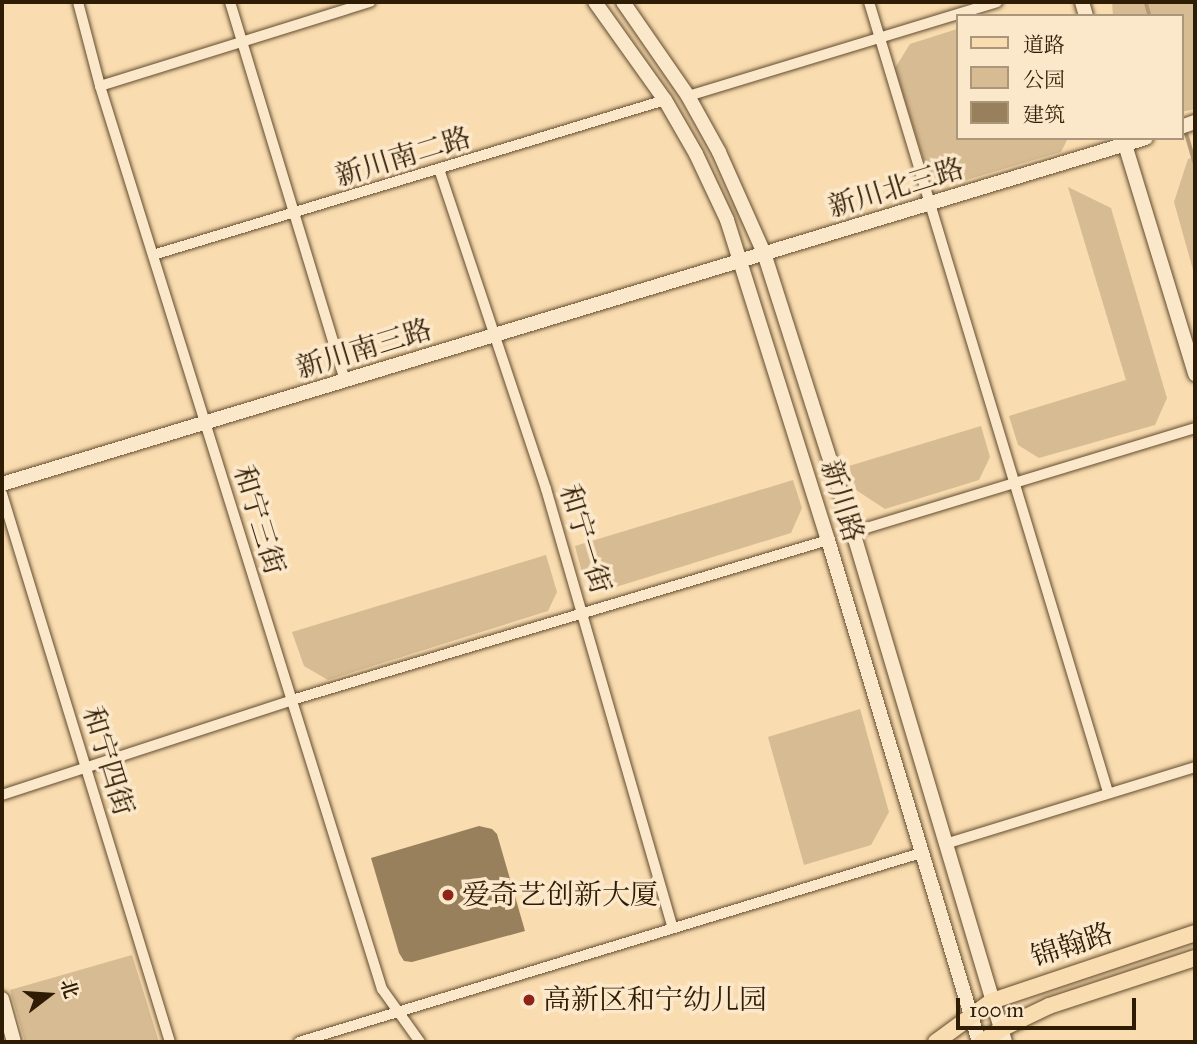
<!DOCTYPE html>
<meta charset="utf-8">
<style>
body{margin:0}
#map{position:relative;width:1197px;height:1044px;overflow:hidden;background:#f9dcaf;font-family:"IM FELL Great Primer","Noto Serif SC",serif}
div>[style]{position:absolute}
.green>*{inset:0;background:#d7bb92}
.stream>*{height:3.5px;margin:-1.75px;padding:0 1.75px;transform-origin:1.75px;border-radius:1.75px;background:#b49b75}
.building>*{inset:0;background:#98805d}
.roads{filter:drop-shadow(0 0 2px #624c2f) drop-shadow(0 0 2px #624c2f)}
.street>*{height:10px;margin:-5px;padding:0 5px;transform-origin:5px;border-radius:5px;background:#fbe8cb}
.secondary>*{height:14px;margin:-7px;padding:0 7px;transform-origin:7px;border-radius:7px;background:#fbe8cb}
.primary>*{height:16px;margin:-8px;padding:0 8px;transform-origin:8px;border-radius:8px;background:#f9dcaf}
.dots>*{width:19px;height:19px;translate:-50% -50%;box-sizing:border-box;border:4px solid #fbe8cb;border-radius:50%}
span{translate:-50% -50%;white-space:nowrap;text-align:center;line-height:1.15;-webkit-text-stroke:7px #fbe8cb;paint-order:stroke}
.street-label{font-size:28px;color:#2f1c04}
.poi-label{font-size:28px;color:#2f1c04}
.left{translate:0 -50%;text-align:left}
.frame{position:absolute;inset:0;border:4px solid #2f1c04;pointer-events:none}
.legend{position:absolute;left:956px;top:14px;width:228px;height:126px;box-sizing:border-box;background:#fbe8cb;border:2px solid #a9967b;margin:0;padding:9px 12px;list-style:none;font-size:21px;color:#2f1c04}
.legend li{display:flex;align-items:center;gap:14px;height:35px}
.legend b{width:35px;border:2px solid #a9967b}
.north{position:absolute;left:14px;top:960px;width:70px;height:70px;-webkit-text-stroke:5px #fbe8cb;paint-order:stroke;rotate:73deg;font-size:19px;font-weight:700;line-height:28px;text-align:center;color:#2f1c04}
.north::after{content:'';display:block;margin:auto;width:24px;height:32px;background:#2f1c04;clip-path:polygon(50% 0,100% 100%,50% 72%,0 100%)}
.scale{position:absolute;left:956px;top:998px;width:180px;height:32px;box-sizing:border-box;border:4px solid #2f1c04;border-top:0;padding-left:9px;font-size:21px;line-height:24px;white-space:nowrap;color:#2f1c04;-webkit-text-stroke:5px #fbe8cb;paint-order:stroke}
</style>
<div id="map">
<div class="green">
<div style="clip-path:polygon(1112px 2px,1195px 2px,1195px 109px,1181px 112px,1181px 16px,1113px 16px)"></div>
<div style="clip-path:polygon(957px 29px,957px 138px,1068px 138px,1061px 152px,953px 184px,928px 175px,895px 68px,910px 44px)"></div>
<div style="clip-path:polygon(1195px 157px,1195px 277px,1174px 202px,1188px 159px)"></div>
<div style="clip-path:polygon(1068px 187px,1111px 208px,1167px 398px,1155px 425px,1039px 458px,1018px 445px,1009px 416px,1126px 380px)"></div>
<div style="clip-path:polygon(981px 426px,990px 457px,979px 480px,885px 509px,856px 490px,849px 466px)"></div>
<div style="clip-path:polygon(793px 480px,802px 508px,791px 533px,606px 590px,583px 576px,575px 546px)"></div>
<div style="clip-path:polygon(546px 555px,557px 592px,548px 611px,328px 680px,304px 666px,292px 632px)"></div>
<div style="clip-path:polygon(860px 709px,889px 812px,871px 845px,804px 865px,768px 737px)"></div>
<div style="clip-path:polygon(132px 955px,159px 1042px,25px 1042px,10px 990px)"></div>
</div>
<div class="stream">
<div style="left:1146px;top:2px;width:15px;rotate:74deg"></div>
<div style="left:1185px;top:128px;width:36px;rotate:74deg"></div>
</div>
<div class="building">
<div style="clip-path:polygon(479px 826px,492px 829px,497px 834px,525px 931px,412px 962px,404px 961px,399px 953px,371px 858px)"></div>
</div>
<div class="roads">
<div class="street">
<div style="left:78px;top:2px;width:87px;rotate:75.3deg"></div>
<div style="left:100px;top:86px;width:946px;rotate:72.66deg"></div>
<div style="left:382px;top:989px;width:65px;rotate:54.4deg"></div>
<div style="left:230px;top:2px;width:395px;rotate:73.1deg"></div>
<div style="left:869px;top:2px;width:825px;rotate:73.17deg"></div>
<div style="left:100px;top:86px;width:283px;rotate:-17.3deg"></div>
<div style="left:688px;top:96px;width:323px;rotate:-16.9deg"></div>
<div style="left:439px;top:169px;width:337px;rotate:71.5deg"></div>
<div style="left:546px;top:489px;width:455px;rotate:73.9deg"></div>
<div style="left:153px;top:255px;width:535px;rotate:-16.84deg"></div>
<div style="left:2px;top:494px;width:573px;rotate:72.96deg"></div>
<div style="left:853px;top:532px;width:357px;rotate:-16.9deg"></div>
<div style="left:2px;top:795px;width:305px;rotate:-18.1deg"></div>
<div style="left:292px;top:700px;width:559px;rotate:-16.62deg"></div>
<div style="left:945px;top:844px;width:262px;rotate:-17.1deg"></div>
<div style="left:299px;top:1042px;width:650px;rotate:-16.9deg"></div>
</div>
<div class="secondary">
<div style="left:595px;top:2px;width:120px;rotate:54.5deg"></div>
<div style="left:665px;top:100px;width:62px;rotate:60.1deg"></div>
<div style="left:696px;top:154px;width:73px;rotate:64.8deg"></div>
<div style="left:727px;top:220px;width:336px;rotate:72.5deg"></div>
<div style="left:828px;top:540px;width:524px;rotate:73.26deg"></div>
<div style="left:623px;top:2px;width:114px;rotate:55.3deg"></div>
<div style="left:688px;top:96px;width:64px;rotate:61deg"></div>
<div style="left:719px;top:152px;width:111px;rotate:66deg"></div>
<div style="left:764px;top:253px;width:293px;rotate:72.3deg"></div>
<div style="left:853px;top:532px;width:532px;rotate:73.4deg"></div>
<div style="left:1082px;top:2px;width:15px;rotate:74deg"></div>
<div style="left:1181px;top:127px;width:15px;rotate:-20deg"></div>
<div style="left:1123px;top:138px;width:247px;rotate:73deg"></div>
<div style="left:2px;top:484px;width:1195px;rotate:-16.83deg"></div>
<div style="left:2px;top:999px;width:45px;rotate:74.4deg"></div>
</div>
<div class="primary">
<div style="left:936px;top:1042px;width:69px;rotate:-36.2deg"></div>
<div style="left:992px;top:1001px;width:214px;rotate:-18.5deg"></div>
<div style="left:982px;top:1042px;width:23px;rotate:-34deg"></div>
<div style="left:1001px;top:1029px;width:53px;rotate:-25.6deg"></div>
<div style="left:1049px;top:1006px;width:154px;rotate:-18.2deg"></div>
</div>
</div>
<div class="dots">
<div style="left:448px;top:895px;background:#8f2418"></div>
<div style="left:529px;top:1000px;background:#8f2418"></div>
</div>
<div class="street-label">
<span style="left:403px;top:157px;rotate:-17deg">新川南二路</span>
<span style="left:896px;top:188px;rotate:-17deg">新川北三路</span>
<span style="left:364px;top:349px;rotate:-17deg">新川南三路</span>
<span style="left:842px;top:501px;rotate:73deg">新川路</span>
<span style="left:259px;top:520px;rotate:73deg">和宁三街</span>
<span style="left:585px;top:539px;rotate:73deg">和宁一街</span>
<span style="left:108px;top:761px;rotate:73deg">和宁四街</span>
<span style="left:1072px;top:945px;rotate:-18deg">锦翰路</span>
</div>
<div class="poi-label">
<span class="left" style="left:462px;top:895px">爱奇艺创新大厦</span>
<span class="left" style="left:543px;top:1000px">高新区和宁幼儿园</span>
</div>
<div class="frame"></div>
<ul class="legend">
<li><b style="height:9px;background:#f9dcaf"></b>道路</li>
<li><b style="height:19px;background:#d7bb92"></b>公园</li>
<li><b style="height:19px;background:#98805d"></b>建筑</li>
</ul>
<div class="north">北</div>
<div class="scale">100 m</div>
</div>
